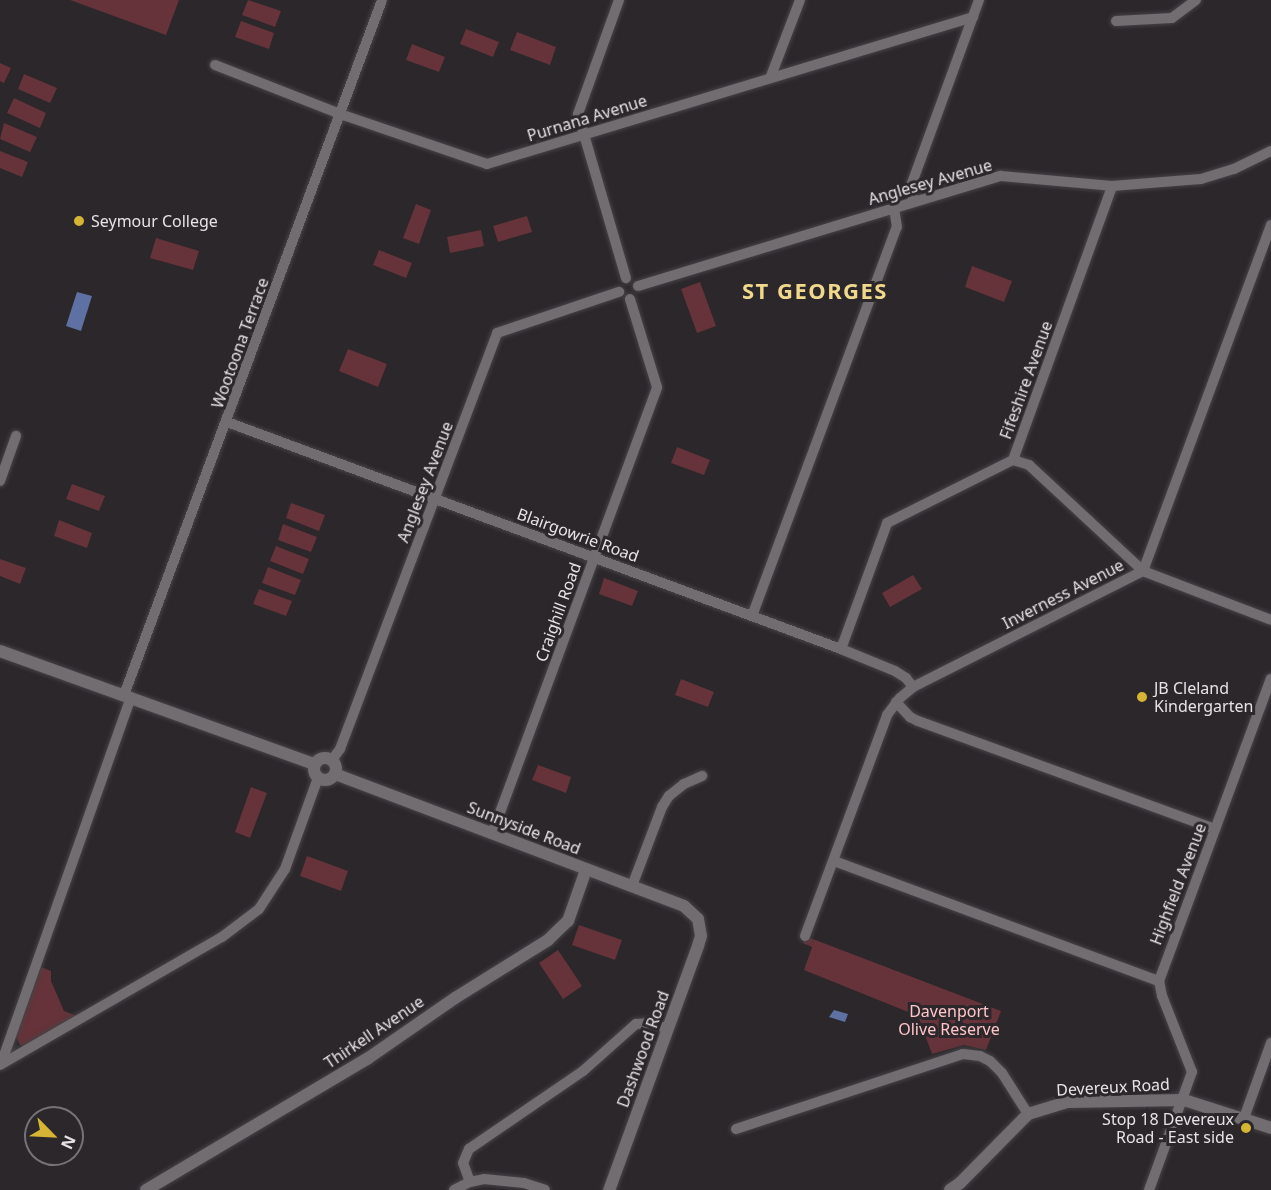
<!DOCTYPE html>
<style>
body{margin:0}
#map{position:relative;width:1271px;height:1190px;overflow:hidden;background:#2b272b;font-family:"Noto Sans",sans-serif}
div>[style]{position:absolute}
.green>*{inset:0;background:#653339}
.water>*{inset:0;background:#5e71a2}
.roads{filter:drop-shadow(0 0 2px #464346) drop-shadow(0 0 2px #464346)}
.minor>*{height:10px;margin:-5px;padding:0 5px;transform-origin:5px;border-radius:5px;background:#716d71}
.tertiary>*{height:12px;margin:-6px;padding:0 6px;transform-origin:6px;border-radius:6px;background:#716d71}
.tertiary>.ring{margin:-6px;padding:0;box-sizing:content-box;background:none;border:12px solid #716d71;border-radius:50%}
.dots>*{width:16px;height:16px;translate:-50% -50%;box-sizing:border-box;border:3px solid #2b272b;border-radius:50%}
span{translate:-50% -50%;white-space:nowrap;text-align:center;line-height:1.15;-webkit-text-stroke:6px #2b272b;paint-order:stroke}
.street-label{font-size:16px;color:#e6e3e6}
.poi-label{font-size:16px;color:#e6e3e6}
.left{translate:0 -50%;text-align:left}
.right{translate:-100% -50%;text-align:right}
.park-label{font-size:16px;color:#ffc5c9}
.district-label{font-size:22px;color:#f0d98c;font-weight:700;letter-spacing:1.5px}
.north{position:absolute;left:24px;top:1106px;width:60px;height:60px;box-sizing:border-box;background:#2b272b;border:2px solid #767276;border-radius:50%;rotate:114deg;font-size:16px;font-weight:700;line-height:24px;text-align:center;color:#e6e3e6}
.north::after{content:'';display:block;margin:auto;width:21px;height:27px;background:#d6b534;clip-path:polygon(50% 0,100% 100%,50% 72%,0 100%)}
</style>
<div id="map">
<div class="green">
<div style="clip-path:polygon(70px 0,179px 0,166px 35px)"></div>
<div style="clip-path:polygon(248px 0,281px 11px,275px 27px,242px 15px)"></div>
<div style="clip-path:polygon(241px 21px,274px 33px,269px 49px,235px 37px)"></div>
<div style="clip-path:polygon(466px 29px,499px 42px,493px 57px,460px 44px)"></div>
<div style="clip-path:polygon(517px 32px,556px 47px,550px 65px,510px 50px)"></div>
<div style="clip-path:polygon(412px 44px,445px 57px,439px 72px,406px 60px)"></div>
<div style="clip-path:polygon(0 63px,11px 68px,4px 83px,0 81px)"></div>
<div style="clip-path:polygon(24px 74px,57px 88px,50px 103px,18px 89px)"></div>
<div style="clip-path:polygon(14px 98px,46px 113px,40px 128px,7px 113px)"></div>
<div style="clip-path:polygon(4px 123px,37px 137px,30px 152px,0 139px)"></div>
<div style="clip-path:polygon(0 151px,28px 162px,22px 177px,0 168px)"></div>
<div style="clip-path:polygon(416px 204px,431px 210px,419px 244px,403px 238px)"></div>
<div style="clip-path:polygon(527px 216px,532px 232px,498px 242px,493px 226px)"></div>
<div style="clip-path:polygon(481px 230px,484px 246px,450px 253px,447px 237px)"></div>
<div style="clip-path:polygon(156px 238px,199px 251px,193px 270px,150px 258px)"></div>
<div style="clip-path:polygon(379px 250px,412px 263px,406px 278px,373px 265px)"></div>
<div style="clip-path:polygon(972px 266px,1012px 281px,1004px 302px,965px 287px)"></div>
<div style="clip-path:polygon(700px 282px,716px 326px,697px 333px,681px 289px)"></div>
<div style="clip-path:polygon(348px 349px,387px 364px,378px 387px,339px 371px)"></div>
<div style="clip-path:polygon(677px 447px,710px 460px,704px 475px,671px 463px)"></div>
<div style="clip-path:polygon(72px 484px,105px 496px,99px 511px,66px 499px)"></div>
<div style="clip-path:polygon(291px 503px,325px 515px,319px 531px,286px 518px)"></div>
<div style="clip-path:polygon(59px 520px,92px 533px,87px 548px,54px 536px)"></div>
<div style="clip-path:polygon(283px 524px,317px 537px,311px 552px,278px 540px)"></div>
<div style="clip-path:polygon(276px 546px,309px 559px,303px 574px,270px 561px)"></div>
<div style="clip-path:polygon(0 559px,26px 568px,20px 584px,0 576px)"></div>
<div style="clip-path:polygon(268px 567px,301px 580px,295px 595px,262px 583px)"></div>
<div style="clip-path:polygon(913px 575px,922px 589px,890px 607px,882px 593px)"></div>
<div style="clip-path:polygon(604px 578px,638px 591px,632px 606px,599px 594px)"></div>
<div style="clip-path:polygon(259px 589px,292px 601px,286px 616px,253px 604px)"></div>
<div style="clip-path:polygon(681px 679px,714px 692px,708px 707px,675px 695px)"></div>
<div style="clip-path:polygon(538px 765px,571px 777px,566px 793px,532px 780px)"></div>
<div style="clip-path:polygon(251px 787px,267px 793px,250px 838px,235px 832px)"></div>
<div style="clip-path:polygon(307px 856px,348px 871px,341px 891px,300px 876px)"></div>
<div style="clip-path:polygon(579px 925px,622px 940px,615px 960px,572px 945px)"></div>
<div style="clip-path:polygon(805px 936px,1001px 1011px,986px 1050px,964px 1045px,932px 1054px,918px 1016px,804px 970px,812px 947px,803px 943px)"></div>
<div style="clip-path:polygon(558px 950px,582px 986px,563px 999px,539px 963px)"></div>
<div style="clip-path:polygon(41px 967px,51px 971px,51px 981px,64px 1011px,77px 1016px,25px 1046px,20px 1045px,16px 1036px)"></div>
</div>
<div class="water">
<div style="clip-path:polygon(77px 292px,92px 296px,81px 331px,66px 326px)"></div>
<div style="clip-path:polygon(834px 1010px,848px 1014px,845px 1022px,829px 1017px)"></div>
</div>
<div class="roads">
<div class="minor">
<div style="left:619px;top:0;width:121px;rotate:109.8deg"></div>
<div style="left:578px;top:114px;width:171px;rotate:73.7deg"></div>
<div style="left:1116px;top:21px;width:56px;rotate:-3.1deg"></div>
<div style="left:1172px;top:18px;width:30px;rotate:-37deg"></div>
<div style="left:215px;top:65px;width:134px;rotate:21.4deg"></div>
<div style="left:340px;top:114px;width:155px;rotate:18.8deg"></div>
<div style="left:487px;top:164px;width:508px;rotate:-16.83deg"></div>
<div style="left:771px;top:76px;width:81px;rotate:-69.1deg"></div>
<div style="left:913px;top:201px;width:18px;rotate:-93deg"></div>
<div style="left:912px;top:183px;width:195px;rotate:-69.9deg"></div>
<div style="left:638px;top:286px;width:379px;rotate:-16.9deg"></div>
<div style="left:1001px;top:176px;width:111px;rotate:5.1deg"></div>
<div style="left:1112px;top:186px;width:89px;rotate:-4.5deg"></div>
<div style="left:1201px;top:179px;width:34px;rotate:-17deg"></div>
<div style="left:1234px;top:169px;width:41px;rotate:-25.9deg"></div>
<div style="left:227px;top:422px;width:655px;rotate:20.29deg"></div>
<div style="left:841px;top:649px;width:58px;rotate:22.2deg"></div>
<div style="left:895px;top:671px;width:13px;rotate:32deg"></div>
<div style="left:906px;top:678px;width:11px;rotate:52deg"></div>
<div style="left:1013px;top:460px;width:17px;rotate:17deg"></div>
<div style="left:1029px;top:465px;width:156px;rotate:42.9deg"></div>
<div style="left:1143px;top:571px;width:137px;rotate:20.9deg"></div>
<div style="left:0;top:481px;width:48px;rotate:-70.4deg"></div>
<div style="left:752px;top:616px;width:415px;rotate:-69.6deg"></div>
<div style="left:897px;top:227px;width:20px;rotate:-99deg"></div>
<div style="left:841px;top:649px;width:134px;rotate:-69.9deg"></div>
<div style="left:887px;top:523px;width:141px;rotate:-26.6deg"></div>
<div style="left:1013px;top:460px;width:291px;rotate:-70.1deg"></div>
<div style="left:124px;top:695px;width:741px;rotate:-69.63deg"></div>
<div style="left:896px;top:702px;width:21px;rotate:47deg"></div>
<div style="left:910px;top:717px;width:9px;rotate:27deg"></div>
<div style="left:918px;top:721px;width:316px;rotate:20deg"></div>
<div style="left:332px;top:760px;width:14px;rotate:-54deg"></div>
<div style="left:340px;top:749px;width:445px;rotate:-69.3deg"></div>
<div style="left:497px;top:333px;width:129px;rotate:-18.6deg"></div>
<div style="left:492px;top:834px;width:476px;rotate:-69.7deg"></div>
<div style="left:657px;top:387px;width:92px;rotate:-107.1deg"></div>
<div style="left:834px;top:861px;width:346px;rotate:20.3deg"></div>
<div style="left:632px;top:886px;width:85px;rotate:-69.2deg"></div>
<div style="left:662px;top:807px;width:13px;rotate:-58deg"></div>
<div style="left:669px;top:796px;width:19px;rotate:-39deg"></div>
<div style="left:684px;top:784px;width:20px;rotate:-24deg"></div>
<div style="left:805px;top:936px;width:236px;rotate:-69.6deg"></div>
<div style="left:887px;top:715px;width:21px;rotate:-53deg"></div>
<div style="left:900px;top:698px;width:17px;rotate:-40deg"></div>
<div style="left:913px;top:687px;width:258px;rotate:-26.8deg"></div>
<div style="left:1143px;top:571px;width:369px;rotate:-69.7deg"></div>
<div style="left:1px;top:1064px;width:389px;rotate:-70.5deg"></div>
<div style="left:0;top:1065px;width:256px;rotate:-30deg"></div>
<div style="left:222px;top:937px;width:46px;rotate:-37.1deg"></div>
<div style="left:259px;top:909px;width:48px;rotate:-57deg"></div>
<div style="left:285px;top:869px;width:97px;rotate:-70.1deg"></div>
<div style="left:1244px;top:1118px;width:80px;rotate:-70.2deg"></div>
<div style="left:736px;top:1129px;width:239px;rotate:-18.3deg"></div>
<div style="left:963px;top:1054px;width:17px;rotate:7deg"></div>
<div style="left:980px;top:1056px;width:11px;rotate:27deg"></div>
<div style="left:990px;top:1061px;width:17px;rotate:45deg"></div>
<div style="left:1002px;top:1073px;width:49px;rotate:57.6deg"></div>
<div style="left:470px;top:1182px;width:20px;rotate:-110deg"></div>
<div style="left:463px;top:1163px;width:15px;rotate:-67deg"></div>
<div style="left:469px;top:1149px;width:138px;rotate:-34.4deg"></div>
<div style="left:583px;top:1071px;width:71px;rotate:-41.6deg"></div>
<div style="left:636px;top:1024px;width:15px;rotate:-4deg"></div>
<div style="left:651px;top:1023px;width:18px;rotate:19deg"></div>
<div style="left:454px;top:1190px;width:18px;rotate:-27deg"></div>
<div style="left:470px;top:1182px;width:14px;rotate:-12deg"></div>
<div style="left:484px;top:1179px;width:40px;rotate:5.7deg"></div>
<div style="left:524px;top:1183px;width:22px;rotate:18deg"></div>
<div style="left:1149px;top:1190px;width:126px;rotate:-70deg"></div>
<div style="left:1192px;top:1072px;width:82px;rotate:-111.5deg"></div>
<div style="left:1162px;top:996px;width:15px;rotate:-101deg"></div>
<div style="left:1159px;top:981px;width:322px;rotate:-69.7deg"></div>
</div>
<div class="tertiary">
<div style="left:0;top:651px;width:334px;rotate:19.8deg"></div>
<div class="ring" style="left:314px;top:758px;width:10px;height:10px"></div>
<div style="left:335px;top:774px;width:373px;rotate:20.7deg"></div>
<div style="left:684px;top:906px;width:19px;rotate:43deg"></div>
<div style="left:698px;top:919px;width:17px;rotate:80deg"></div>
<div style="left:701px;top:936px;width:10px;rotate:107deg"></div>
<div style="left:698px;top:946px;width:260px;rotate:110deg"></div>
<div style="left:146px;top:1190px;width:257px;rotate:-30.7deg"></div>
<div style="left:367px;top:1059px;width:107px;rotate:-34.7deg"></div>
<div style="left:455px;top:998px;width:110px;rotate:-31.9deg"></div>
<div style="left:548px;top:940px;width:28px;rotate:-44deg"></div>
<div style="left:568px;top:921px;width:54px;rotate:-70.6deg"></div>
<div style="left:950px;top:1190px;width:12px;rotate:-35deg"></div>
<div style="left:960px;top:1183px;width:97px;rotate:-45.4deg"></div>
<div style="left:1028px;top:1114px;width:41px;rotate:-17.1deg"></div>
<div style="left:1067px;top:1102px;width:117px;rotate:-1deg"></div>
<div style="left:1184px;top:1100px;width:91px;rotate:17.8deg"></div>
</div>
</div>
<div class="dots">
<div style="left:79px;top:221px;background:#d6b534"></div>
<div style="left:1142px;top:697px;background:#d6b534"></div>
<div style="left:1246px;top:1128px;background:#d6b534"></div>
</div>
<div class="street-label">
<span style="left:587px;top:118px;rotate:-17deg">Purnana Avenue</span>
<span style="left:930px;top:182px;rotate:-16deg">Anglesey Avenue</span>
<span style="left:240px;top:343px;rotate:-70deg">Wootoona Terrace</span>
<span style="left:1026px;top:380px;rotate:-70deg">Fifeshire Avenue</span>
<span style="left:425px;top:482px;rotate:-69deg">Anglesey Avenue</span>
<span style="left:578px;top:535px;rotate:20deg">Blairgowrie Road</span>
<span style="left:1063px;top:594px;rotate:-27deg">Inverness Avenue</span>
<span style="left:558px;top:612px;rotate:-70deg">Craighill Road</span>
<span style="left:524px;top:828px;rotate:21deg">Sunnyside Road</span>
<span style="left:1178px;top:884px;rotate:-69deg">Highfield Avenue</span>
<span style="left:374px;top:1032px;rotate:-34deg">Thirkell Avenue</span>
<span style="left:643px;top:1049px;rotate:-70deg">Dashwood Road</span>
<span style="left:1113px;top:1087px;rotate:-3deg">Devereux Road</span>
</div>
<div class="poi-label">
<span class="left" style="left:91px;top:221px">Seymour College</span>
<span class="left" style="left:1154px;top:697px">JB Cleland<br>Kindergarten</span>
<span class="right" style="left:1234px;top:1128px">Stop 18 Devereux<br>Road - East side</span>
</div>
<div class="park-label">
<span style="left:949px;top:1020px">Davenport<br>Olive Reserve</span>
</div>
<div class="district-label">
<span style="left:815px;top:291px">ST GEORGES</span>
</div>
<div class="north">N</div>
</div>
